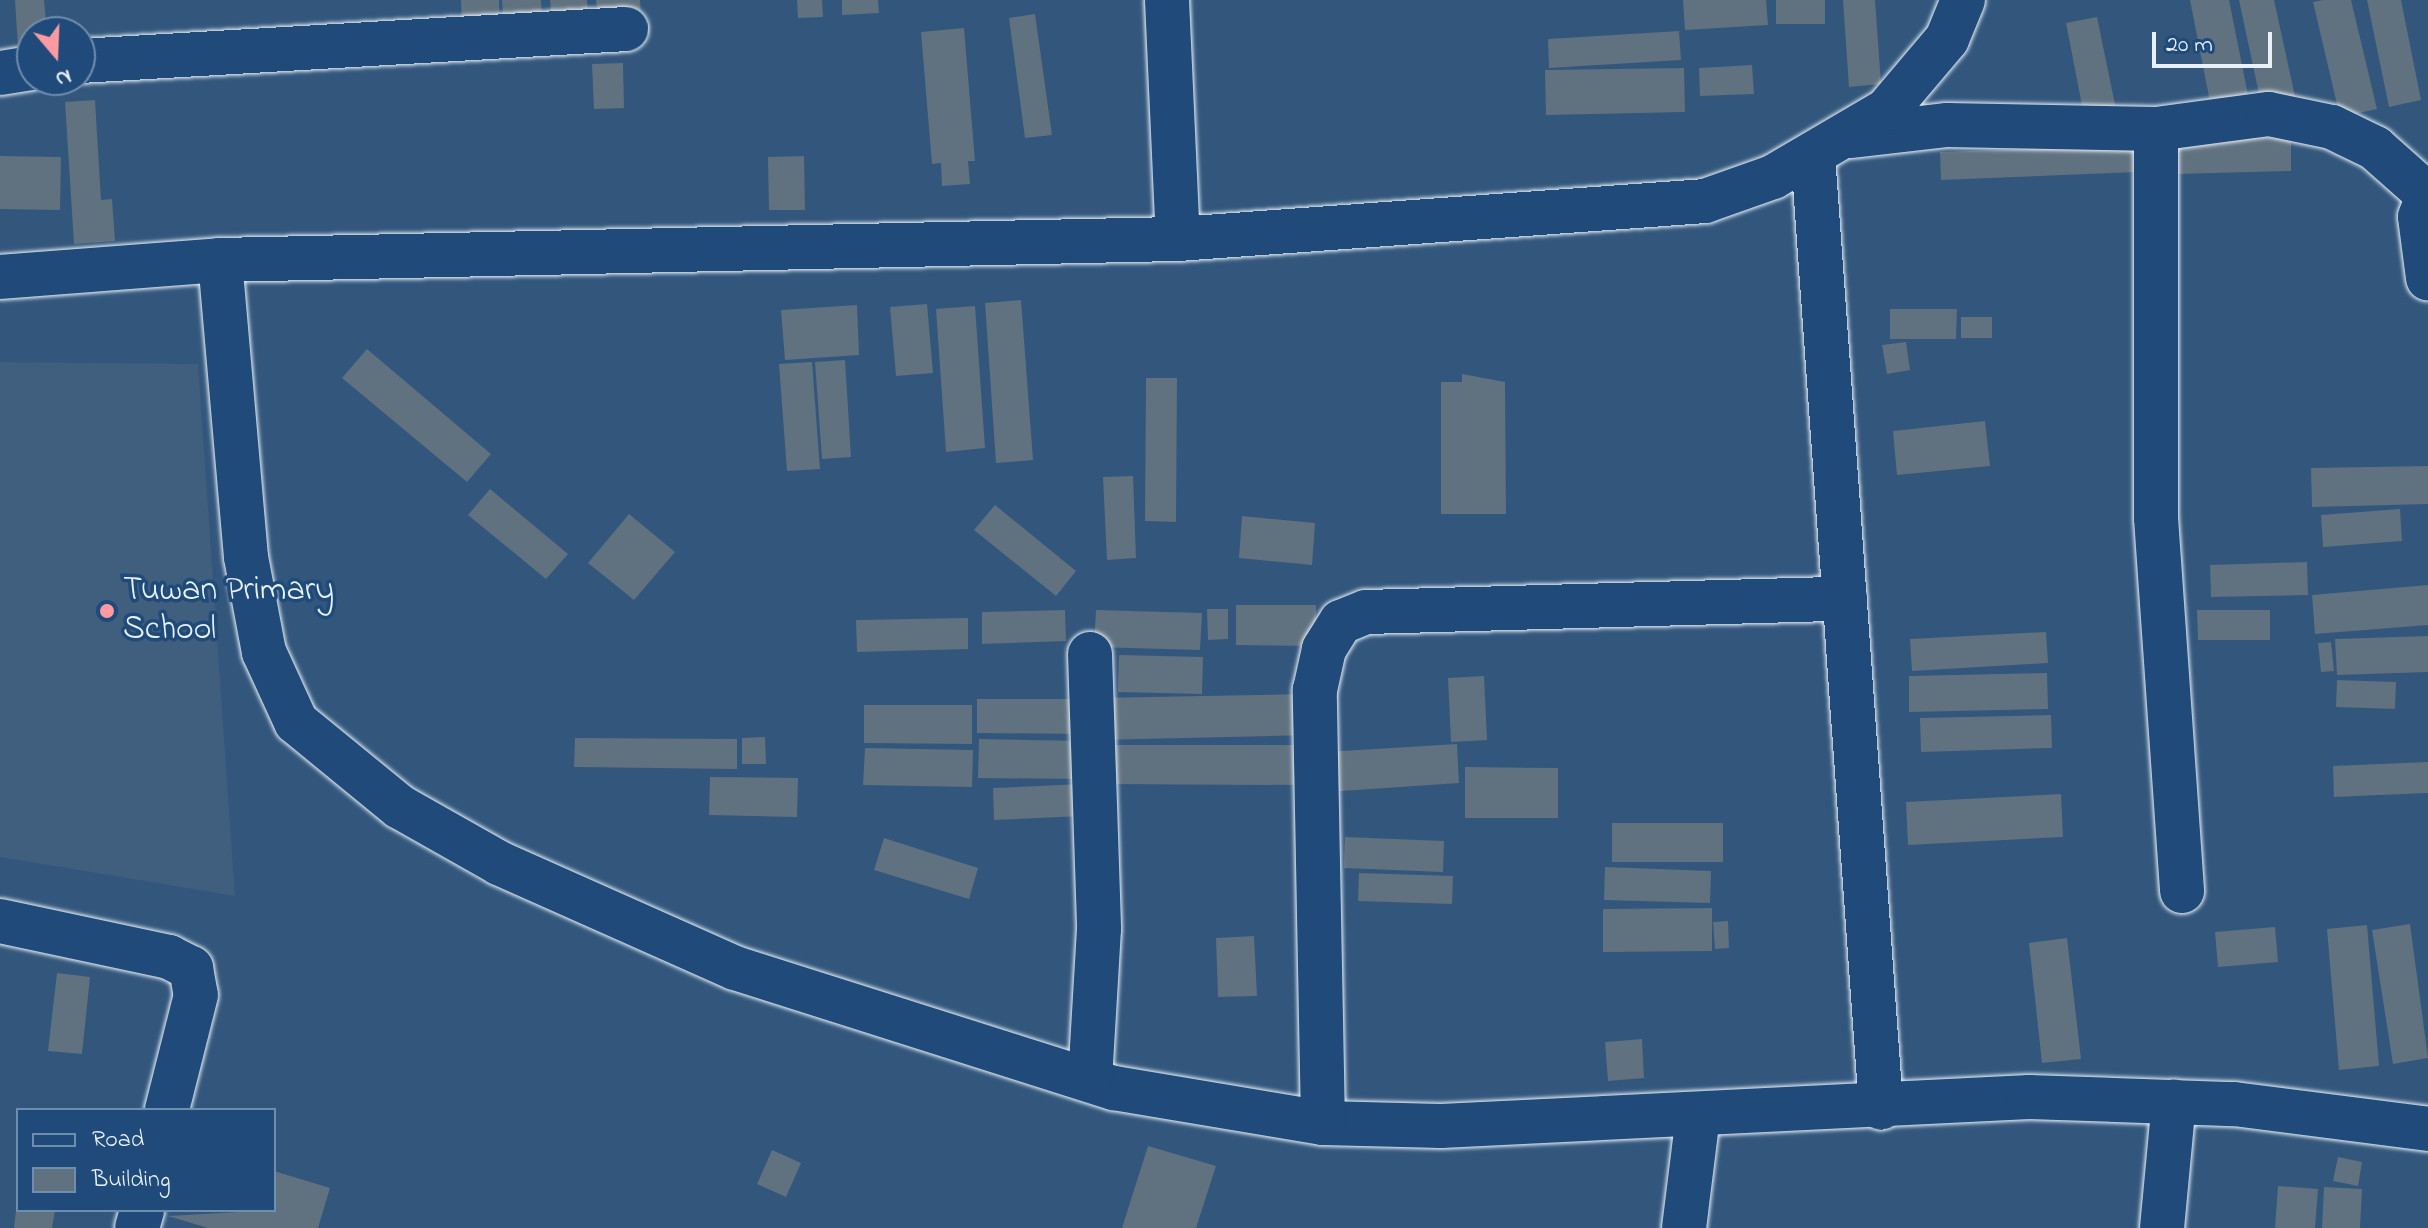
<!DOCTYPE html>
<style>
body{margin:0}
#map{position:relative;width:2428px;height:1228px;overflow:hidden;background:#32567c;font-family:"Indie Flower",sans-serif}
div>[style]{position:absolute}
.built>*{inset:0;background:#405e7d}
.building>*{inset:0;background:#607180}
.roads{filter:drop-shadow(0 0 2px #e8f1f8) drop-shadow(0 0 2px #e8f1f8)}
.minor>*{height:44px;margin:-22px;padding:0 22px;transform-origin:22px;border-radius:22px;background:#1f4a7a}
.dots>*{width:22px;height:22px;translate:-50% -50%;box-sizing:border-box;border:4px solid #1f4a7a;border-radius:50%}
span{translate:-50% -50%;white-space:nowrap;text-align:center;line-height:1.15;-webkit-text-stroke:7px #1f4a7a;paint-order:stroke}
.poi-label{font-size:34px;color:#e8f1f8}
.left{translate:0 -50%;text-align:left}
.legend{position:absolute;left:16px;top:1108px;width:260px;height:104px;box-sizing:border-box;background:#1f4a7a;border:2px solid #6f8dac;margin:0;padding:10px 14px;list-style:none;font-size:24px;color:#e8f1f8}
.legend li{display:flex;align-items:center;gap:16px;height:40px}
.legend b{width:40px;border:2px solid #6f8dac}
.north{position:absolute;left:16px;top:16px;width:80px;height:80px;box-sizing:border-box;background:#1f4a7a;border:2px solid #6f8dac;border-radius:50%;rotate:161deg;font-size:22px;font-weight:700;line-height:32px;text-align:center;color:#e8f1f8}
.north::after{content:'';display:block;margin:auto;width:28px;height:36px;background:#ff9aa2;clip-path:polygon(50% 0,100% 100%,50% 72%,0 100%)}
.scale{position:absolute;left:2152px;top:32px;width:120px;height:36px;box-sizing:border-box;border:4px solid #e8f1f8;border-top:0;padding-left:10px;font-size:24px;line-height:28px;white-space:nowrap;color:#e8f1f8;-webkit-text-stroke:6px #1f4a7a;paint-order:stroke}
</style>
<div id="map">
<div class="built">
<div style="clip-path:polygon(0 362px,198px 364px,235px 896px,0 857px)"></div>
</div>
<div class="building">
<div style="clip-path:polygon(15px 0,44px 0,47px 32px,32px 32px,32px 63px,19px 64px)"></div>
<div style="clip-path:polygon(461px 0,499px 0,500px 34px,462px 35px)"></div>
<div style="clip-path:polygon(502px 0,541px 0,542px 27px,504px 29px)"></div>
<div style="clip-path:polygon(550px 0,587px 0,588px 17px,552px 19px)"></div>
<div style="clip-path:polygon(596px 0,640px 0,641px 16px,598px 20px)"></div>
<div style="clip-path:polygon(797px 0,822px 0,823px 17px,798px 18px)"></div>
<div style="clip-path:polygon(842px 0,878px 0,879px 13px,842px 15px)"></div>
<div style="clip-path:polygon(1683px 0,1766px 0,1768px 25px,1685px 30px)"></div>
<div style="clip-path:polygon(1776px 0,1825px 0,1825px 24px,1776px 24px)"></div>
<div style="clip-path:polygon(1843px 0,1875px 0,1881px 84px,1849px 87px)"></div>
<div style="clip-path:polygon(2190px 0,2229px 0,2251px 110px,2213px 117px)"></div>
<div style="clip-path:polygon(2239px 0,2274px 0,2296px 101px,2262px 108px)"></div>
<div style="clip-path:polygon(2323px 0,2351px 0,2377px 109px,2340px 117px,2313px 2px)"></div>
<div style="clip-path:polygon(2367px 0,2401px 0,2421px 100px,2389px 107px)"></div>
<div style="clip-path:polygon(1035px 14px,1052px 135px,1025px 138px,1009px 18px)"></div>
<div style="clip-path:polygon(2097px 17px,2118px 119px,2086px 126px,2066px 23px)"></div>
<div style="clip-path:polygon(964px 28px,975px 161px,968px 161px,970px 184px,942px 186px,941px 163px,932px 164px,921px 32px)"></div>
<div style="clip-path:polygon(1679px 31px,1681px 60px,1549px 68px,1548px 39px)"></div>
<div style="clip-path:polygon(623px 63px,624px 108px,594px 109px,592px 64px)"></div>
<div style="clip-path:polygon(1752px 65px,1754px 94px,1700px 96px,1699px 68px)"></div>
<div style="clip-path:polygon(1684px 68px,1685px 112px,1546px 115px,1545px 70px)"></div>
<div style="clip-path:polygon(95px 100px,101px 200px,112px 199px,115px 241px,74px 244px,65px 102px)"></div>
<div style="clip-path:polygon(2291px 137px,2291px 171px,2176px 174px,2175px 141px)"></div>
<div style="clip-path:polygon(2137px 145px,2138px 172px,1941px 180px,1940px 152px)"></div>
<div style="clip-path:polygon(0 156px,61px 157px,60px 210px,0 209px)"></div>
<div style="clip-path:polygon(804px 156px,805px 210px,769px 210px,768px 157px)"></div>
<div style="clip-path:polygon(1021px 300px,1033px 460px,996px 463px,985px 303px)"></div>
<div style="clip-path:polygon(927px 304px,933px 373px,896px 376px,890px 307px)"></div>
<div style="clip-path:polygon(857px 305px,859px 355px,785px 360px,781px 310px)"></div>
<div style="clip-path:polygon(975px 306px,985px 448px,946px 452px,936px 309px)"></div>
<div style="clip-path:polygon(1890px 309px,1957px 309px,1956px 339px,1890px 339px)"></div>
<div style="clip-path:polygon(1961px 317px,1992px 317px,1992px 338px,1961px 338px)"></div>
<div style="clip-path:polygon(1906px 342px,1910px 370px,1887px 374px,1882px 345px)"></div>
<div style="clip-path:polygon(367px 349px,491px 454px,467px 482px,342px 378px)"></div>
<div style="clip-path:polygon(845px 360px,851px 457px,822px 459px,815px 362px)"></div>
<div style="clip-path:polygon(812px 362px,820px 469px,787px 471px,779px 364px)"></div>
<div style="clip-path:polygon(1462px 374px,1505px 382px,1506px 514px,1441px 514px,1441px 382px,1462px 382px)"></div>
<div style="clip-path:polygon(1146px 378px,1177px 378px,1176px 522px,1145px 521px)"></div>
<div style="clip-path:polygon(1985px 421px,1990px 466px,1897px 475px,1893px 431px)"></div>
<div style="clip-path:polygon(2428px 466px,2428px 504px,2312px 507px,2311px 468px)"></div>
<div style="clip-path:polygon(1133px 476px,1136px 558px,1107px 560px,1103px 477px)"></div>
<div style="clip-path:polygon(490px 489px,568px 554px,546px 579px,468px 515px)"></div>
<div style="clip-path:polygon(995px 505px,1076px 571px,1056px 596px,974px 530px)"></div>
<div style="clip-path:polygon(2400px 509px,2402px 541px,2323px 547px,2321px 515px)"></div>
<div style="clip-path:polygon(629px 514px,675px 552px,634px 600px,588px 563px)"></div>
<div style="clip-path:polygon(1242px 516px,1315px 523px,1312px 565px,1239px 558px)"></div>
<div style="clip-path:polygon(2307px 562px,2308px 595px,2211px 597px,2210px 565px)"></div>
<div style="clip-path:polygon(2428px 585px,2428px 625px,2315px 634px,2312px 595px)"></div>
<div style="clip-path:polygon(1236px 605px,1316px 605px,1316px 646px,1236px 645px)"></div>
<div style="clip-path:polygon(1207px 609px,1228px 609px,1228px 639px,1208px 640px)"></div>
<div style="clip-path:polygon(1065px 610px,1066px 641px,982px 644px,982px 612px)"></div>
<div style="clip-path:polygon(1096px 610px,1202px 613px,1200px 650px,1094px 647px)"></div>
<div style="clip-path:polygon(2197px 610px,2270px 610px,2270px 640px,2198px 640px)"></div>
<div style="clip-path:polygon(968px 618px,968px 649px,857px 652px,856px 620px)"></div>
<div style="clip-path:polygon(2046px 632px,2048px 663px,1912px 671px,1910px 639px)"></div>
<div style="clip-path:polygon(2428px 636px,2428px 672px,2337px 675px,2335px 639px)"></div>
<div style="clip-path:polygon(2331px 642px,2334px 671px,2321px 672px,2318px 643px)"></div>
<div style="clip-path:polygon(1119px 655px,1203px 657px,1202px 694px,1118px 692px)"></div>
<div style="clip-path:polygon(2047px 673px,2048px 709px,1909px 712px,1909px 676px)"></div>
<div style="clip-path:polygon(1484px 676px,1487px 740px,1451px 742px,1448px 678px)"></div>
<div style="clip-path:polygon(2337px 680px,2396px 682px,2395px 709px,2336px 707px)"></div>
<div style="clip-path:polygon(1310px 694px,1311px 735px,1096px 740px,1095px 698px)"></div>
<div style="clip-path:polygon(977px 699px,1082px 699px,1082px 734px,977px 733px)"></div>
<div style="clip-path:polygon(864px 705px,972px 705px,972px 744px,864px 743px)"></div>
<div style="clip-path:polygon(2051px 715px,2052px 748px,1921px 752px,1920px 718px)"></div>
<div style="clip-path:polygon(765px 737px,766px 764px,742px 764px,742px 738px)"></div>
<div style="clip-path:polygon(575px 738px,737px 739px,737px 769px,574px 767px)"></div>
<div style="clip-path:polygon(979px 739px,1084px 741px,1084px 779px,978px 778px)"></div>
<div style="clip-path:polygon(1457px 744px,1459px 783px,1327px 792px,1325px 752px)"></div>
<div style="clip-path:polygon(1103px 745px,1296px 745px,1295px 785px,1102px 784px)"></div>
<div style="clip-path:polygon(865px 748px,973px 750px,972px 787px,863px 785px)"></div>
<div style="clip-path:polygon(2428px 762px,2428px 793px,2334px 797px,2333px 766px)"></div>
<div style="clip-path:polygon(1465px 767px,1558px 768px,1558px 818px,1465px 818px)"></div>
<div style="clip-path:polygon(710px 777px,798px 778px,797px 817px,709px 815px)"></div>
<div style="clip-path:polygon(1082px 784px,1083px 816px,994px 820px,993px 788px)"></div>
<div style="clip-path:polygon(2061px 794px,2063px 837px,1908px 845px,1906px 802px)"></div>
<div style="clip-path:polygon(1612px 823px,1723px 823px,1723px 862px,1612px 862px)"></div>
<div style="clip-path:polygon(1345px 837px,1444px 841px,1443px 872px,1344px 868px)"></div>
<div style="clip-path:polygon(884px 838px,978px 868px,969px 899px,874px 870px)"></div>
<div style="clip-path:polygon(1605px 867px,1711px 871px,1710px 903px,1604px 900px)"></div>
<div style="clip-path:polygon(1359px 873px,1453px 876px,1452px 904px,1358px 901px)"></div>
<div style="clip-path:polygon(1712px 908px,1712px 951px,1603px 952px,1603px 909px)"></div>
<div style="clip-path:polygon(1728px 921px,1729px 948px,1715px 949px,1713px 922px)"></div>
<div style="clip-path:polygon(2410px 924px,2428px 1058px,2393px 1064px,2372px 930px)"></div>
<div style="clip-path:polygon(2367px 925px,2379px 1066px,2339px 1070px,2327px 929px)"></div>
<div style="clip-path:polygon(2275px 927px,2278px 962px,2218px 967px,2215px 932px)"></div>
<div style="clip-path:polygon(1254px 936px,1257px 996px,1218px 997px,1216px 938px)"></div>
<div style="clip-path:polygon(2067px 938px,2081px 1059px,2042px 1063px,2029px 943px)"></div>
<div style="clip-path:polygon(57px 973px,90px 977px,82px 1054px,48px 1051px)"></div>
<div style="clip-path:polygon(1642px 1039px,1644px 1078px,1608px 1081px,1605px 1042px)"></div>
<div style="clip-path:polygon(1148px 1146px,1216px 1166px,1196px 1228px,1122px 1228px)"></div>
<div style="clip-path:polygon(772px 1150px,801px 1163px,786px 1197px,757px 1184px)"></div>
<div style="clip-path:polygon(2338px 1157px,2362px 1162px,2358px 1186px,2333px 1181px)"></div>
<div style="clip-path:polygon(274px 1171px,330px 1188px,318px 1228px,208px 1228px,168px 1216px,274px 1210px)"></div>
<div style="clip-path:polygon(2278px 1186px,2318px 1189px,2315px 1228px,2275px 1228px)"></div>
<div style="clip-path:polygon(2324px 1187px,2362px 1189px,2360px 1228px,2322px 1228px)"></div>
<div style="clip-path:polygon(16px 1210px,55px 1210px,52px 1228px,14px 1228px)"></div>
</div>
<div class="roads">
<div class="minor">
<div style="left:1167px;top:0;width:239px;rotate:87.4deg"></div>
<div style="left:80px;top:61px;width:547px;rotate:-3.35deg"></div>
<div style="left:0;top:73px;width:32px;rotate:-9deg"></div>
<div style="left:2156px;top:129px;width:389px;rotate:90deg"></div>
<div style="left:2156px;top:518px;width:374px;rotate:86deg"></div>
<div style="left:1852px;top:136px;width:96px;rotate:-6.6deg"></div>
<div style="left:1947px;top:125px;width:209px;rotate:1.1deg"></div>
<div style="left:2156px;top:129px;width:114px;rotate:-7.6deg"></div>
<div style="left:2269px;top:114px;width:64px;rotate:11.7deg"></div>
<div style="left:2332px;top:127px;width:48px;rotate:26deg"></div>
<div style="left:2375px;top:148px;width:71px;rotate:41.6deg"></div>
<div style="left:1813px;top:156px;width:954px;rotate:85.91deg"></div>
<div style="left:2428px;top:196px;width:22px;rotate:111deg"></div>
<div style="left:2420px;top:217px;width:62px;rotate:82.5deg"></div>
<div style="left:220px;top:260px;width:298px;rotate:85deg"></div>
<div style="left:246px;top:557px;width:97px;rotate:79.3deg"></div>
<div style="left:264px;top:652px;width:77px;rotate:65.4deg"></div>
<div style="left:296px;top:722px;width:134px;rotate:39.3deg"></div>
<div style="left:400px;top:807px;width:114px;rotate:29.5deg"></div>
<div style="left:499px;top:863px;width:258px;rotate:24deg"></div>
<div style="left:735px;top:968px;width:398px;rotate:17.6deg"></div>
<div style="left:1114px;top:1088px;width:212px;rotate:9.5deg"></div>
<div style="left:1323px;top:1123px;width:118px;rotate:1.5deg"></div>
<div style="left:1441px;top:1126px;width:589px;rotate:-2.82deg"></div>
<div style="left:2029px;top:1097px;width:205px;rotate:2deg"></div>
<div style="left:2234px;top:1104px;width:196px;rotate:7.3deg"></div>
<div style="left:0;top:277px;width:221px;rotate:-4.4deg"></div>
<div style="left:220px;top:260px;width:958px;rotate:-1.26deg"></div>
<div style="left:1178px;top:239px;width:528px;rotate:-4.12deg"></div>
<div style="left:1705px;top:201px;width:72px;rotate:-19.4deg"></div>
<div style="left:1773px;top:177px;width:132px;rotate:-30.4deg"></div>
<div style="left:1887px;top:110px;width:93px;rotate:-49.8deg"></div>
<div style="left:1947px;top:39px;width:42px;rotate:-67.7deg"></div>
<div style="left:1090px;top:654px;width:275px;rotate:88.1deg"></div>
<div style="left:1099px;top:929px;width:150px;rotate:93.4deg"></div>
<div style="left:0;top:921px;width:173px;rotate:12deg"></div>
<div style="left:169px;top:957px;width:25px;rotate:27deg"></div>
<div style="left:191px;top:968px;width:27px;rotate:80deg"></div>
<div style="left:196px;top:995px;width:119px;rotate:104.2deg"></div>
<div style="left:1323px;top:1123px;width:433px;rotate:-91.1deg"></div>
<div style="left:1315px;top:690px;width:42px;rotate:-77.6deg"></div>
<div style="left:1324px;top:649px;width:32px;rotate:-58deg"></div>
<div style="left:1341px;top:622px;width:27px;rotate:-22deg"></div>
<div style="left:1366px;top:612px;width:479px;rotate:-1.6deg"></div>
<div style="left:137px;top:1228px;width:19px;rotate:-74deg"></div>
<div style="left:1684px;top:1228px;width:113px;rotate:-82.9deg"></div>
<div style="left:2162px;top:1228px;width:127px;rotate:-84.6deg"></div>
</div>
</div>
<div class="dots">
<div style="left:107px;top:611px;background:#ff9aa2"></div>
</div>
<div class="poi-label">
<span class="left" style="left:123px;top:611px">Tuwan Primary<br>School</span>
</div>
<ul class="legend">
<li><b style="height:10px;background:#1f4a7a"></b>Road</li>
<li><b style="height:22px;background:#607180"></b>Building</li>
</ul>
<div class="north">N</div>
<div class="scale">20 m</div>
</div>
